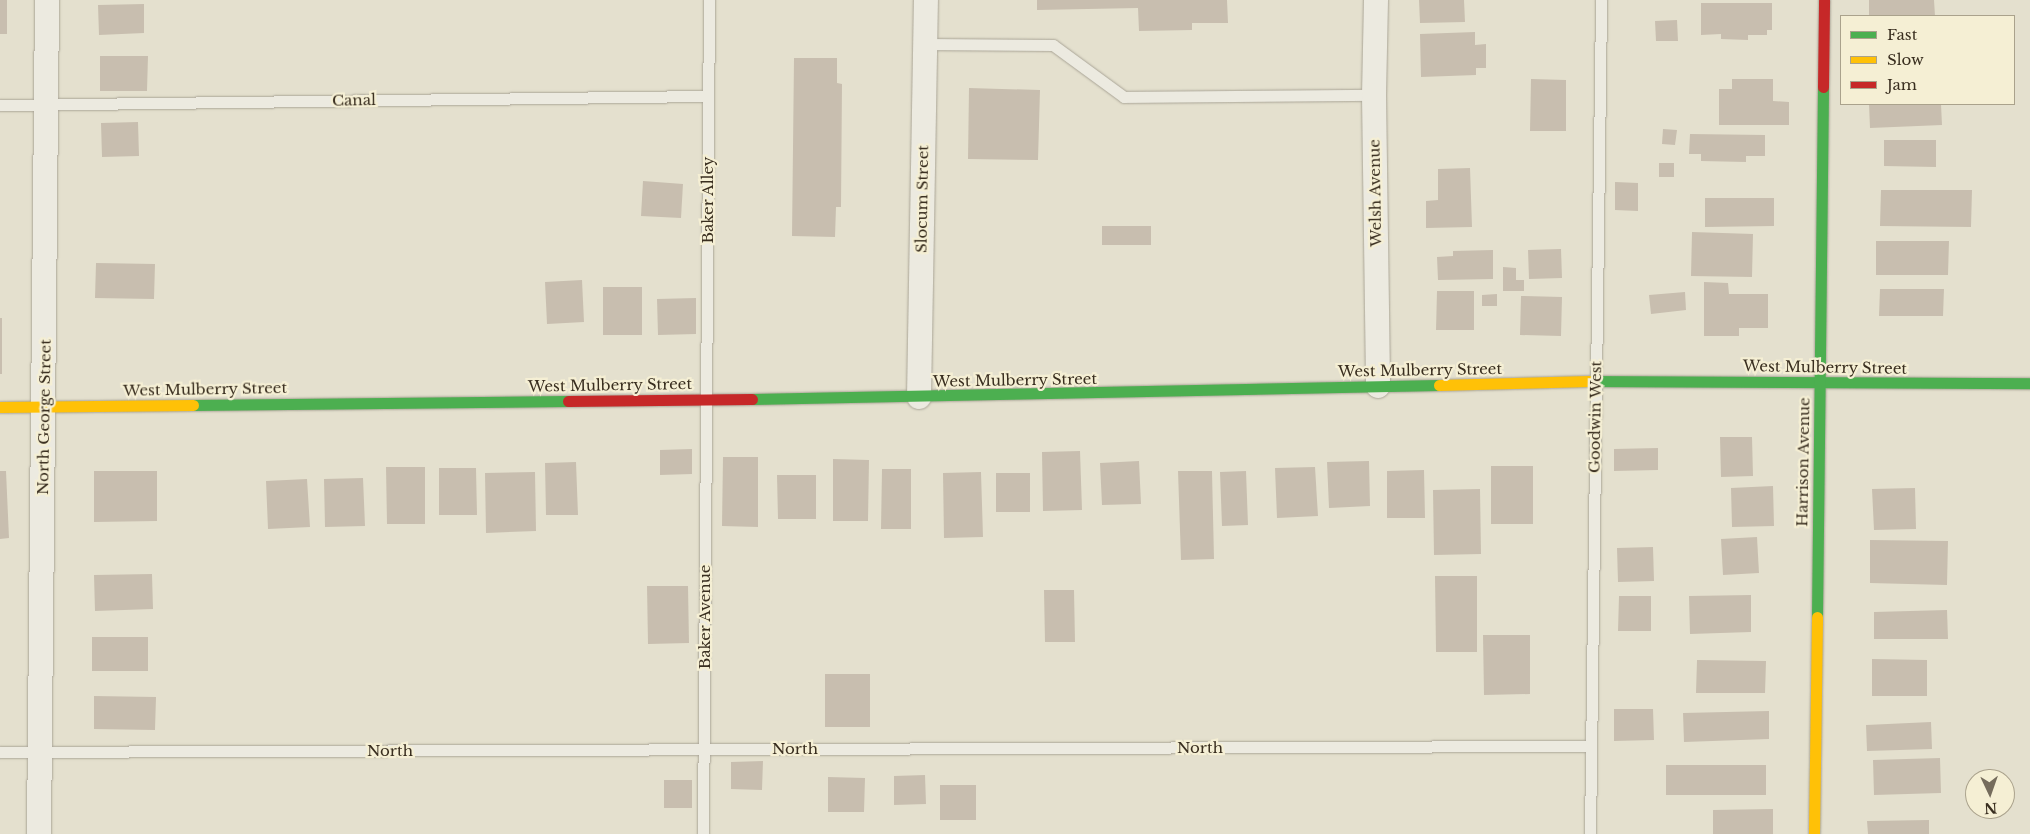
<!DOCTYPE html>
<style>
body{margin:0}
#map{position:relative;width:2030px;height:834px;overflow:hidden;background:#e4e0ce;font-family:"Libre Baskerville",serif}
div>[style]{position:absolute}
.building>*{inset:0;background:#c8beaf}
.roads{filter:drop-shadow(0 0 1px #aaa597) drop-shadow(0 0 1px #aaa597)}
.lane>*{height:11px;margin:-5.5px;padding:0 5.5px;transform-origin:5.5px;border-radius:5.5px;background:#eceae0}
.street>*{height:24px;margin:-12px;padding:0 12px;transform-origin:12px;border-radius:12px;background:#eceae0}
.fast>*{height:11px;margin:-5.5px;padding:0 5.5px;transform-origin:5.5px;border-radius:5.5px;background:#4caf50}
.slow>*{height:11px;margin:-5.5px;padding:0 5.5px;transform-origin:5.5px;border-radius:5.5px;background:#ffc107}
.jam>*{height:11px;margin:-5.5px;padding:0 5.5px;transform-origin:5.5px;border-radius:5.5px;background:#c62828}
span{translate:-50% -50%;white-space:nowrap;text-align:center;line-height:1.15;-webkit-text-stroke:4.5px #f5efd4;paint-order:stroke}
.street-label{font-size:15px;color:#392e1f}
.legend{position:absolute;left:1840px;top:15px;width:175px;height:90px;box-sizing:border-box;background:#f5efd4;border:1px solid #aaa28c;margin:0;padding:6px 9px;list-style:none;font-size:15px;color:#392e1f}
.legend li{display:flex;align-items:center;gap:10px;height:25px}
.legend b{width:25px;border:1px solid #aaa28c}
.north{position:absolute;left:1965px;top:769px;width:50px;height:50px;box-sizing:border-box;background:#f5efd4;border:1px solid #aaa28c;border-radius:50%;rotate:177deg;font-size:14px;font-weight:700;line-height:20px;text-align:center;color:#392e1f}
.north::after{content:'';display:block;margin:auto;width:18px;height:22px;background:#756c5c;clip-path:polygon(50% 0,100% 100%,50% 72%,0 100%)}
</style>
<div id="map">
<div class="building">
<div style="clip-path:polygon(0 0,7px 0,7px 34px,0 34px)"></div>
<div style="clip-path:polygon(1037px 0,1227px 0,1228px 23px,1192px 23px,1192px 30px,1139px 31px,1138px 8px,1037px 10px)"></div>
<div style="clip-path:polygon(1419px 0,1464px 0,1465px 22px,1420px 23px)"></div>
<div style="clip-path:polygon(1869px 0,1934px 0,1935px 16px,1869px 16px)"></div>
<div style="clip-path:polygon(1701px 3px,1772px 3px,1772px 30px,1767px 30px,1767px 35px,1748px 35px,1748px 40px,1721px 39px,1721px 34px,1701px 35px)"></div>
<div style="clip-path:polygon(144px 4px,144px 33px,99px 35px,98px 5px)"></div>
<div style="clip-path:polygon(1677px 20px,1678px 41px,1656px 41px,1655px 21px)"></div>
<div style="clip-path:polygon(1475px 32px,1475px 45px,1486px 44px,1486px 68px,1476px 68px,1476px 75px,1421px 77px,1420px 34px)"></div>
<div style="clip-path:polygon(100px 56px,148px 56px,147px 91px,100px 91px)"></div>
<div style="clip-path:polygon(794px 58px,837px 58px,837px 83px,842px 84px,841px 207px,836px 207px,835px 237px,792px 236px)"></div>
<div style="clip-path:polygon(1531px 79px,1566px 80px,1566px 131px,1530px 131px)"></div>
<div style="clip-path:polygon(1732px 79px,1773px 79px,1773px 101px,1789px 102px,1789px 125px,1719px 125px,1719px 89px,1732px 89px)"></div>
<div style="clip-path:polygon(969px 88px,1040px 90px,1038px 160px,968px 159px)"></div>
<div style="clip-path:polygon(1869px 104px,1941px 104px,1942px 125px,1870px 128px)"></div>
<div style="clip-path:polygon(138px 122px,139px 156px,102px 157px,101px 123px)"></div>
<div style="clip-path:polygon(1663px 129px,1677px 130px,1675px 145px,1662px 144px)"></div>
<div style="clip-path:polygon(1690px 134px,1765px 135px,1765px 156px,1746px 156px,1746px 162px,1701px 161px,1701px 154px,1689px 154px)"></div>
<div style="clip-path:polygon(1884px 140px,1936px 140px,1936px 167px,1884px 166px)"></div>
<div style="clip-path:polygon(1659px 163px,1674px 163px,1674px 177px,1659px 177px)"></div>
<div style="clip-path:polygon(1470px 168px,1472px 227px,1426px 228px,1426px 201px,1438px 200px,1438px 169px)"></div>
<div style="clip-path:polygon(643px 181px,683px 184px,681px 218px,641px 216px)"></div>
<div style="clip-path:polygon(1615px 182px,1638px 183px,1638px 211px,1615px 210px)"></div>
<div style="clip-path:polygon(1881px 190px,1972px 190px,1971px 227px,1880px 226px)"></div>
<div style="clip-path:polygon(1705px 198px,1774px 198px,1774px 226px,1705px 227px)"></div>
<div style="clip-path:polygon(1102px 226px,1151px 226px,1151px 245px,1102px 245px)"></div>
<div style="clip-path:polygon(1692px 232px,1753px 234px,1752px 277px,1691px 276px)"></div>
<div style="clip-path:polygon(1876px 241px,1949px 241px,1948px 275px,1876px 275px)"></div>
<div style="clip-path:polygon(1561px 249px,1562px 278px,1529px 279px,1528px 250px)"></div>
<div style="clip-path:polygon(1493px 250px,1493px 279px,1438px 280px,1437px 257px,1453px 256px,1453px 251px)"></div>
<div style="clip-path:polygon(96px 263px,155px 264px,154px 299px,95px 298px)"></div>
<div style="clip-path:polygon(1503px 267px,1516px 268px,1516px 280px,1524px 280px,1524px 291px,1503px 291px)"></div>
<div style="clip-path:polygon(582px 280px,584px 322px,547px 324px,545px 282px)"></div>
<div style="clip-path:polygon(1704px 282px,1728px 283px,1729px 294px,1768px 294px,1768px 328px,1739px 328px,1739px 336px,1704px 336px)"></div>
<div style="clip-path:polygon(603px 287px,642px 287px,642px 335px,603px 335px)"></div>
<div style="clip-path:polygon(1880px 289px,1944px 289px,1943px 316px,1879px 316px)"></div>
<div style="clip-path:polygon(1437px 291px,1474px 291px,1474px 330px,1436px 330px)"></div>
<div style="clip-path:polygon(1685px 292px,1686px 310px,1651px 314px,1649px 295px)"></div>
<div style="clip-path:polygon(1497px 294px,1497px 306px,1482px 306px,1482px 295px)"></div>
<div style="clip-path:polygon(1521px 296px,1562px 297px,1561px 336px,1520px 335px)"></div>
<div style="clip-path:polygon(696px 298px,696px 334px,658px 335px,657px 299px)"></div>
<div style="clip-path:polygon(0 318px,2px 318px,2px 374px,0 374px)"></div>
<div style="clip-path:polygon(1720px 437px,1752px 437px,1753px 476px,1721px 477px)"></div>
<div style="clip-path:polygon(1658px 448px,1658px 470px,1614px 471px,1614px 449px)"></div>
<div style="clip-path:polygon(692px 449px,692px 474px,660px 475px,660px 450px)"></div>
<div style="clip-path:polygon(1080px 451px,1082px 510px,1043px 511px,1042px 452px)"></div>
<div style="clip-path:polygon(723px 457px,758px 457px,758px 527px,722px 526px)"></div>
<div style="clip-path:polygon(833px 459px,869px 460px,868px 521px,833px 521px)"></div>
<div style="clip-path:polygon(1139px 461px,1141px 504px,1102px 505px,1100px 463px)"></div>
<div style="clip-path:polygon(1369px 461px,1370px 506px,1329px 508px,1327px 462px)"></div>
<div style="clip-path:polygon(576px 462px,578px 515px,546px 515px,545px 463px)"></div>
<div style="clip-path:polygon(1491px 466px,1533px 466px,1533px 524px,1491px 524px)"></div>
<div style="clip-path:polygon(386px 467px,425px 467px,425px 524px,387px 524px)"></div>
<div style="clip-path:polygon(1315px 467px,1318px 516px,1277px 518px,1275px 468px)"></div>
<div style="clip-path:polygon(439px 468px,476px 468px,477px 515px,439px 515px)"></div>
<div style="clip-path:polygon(882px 469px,911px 469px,911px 529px,881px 529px)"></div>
<div style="clip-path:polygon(1424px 470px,1425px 518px,1387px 518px,1387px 471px)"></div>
<div style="clip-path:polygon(0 471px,6px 471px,9px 538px,0 539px)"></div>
<div style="clip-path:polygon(94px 471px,157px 471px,157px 521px,94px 522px)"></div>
<div style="clip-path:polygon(1178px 471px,1212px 471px,1214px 559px,1181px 560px)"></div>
<div style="clip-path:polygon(1246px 471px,1248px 525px,1222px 526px,1220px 472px)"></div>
<div style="clip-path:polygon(535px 472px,536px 531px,486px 533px,485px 473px)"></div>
<div style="clip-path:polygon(981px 472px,983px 537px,944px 538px,943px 473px)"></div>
<div style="clip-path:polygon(996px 473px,1030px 473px,1030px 512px,996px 512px)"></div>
<div style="clip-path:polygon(777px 475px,816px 475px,816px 519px,778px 519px)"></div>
<div style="clip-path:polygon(363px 478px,365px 526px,325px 527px,324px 479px)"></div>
<div style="clip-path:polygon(307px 479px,310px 527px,268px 529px,266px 481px)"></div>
<div style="clip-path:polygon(1773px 486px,1774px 526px,1732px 527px,1731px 488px)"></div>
<div style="clip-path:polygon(1915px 488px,1916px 529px,1874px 530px,1872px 489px)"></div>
<div style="clip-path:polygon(1480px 489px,1481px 554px,1434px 555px,1433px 490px)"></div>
<div style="clip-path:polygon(1757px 537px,1759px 573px,1723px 575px,1721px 539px)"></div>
<div style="clip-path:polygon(1870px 540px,1948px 541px,1947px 585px,1870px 583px)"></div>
<div style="clip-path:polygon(1653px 547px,1654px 581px,1618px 582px,1617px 548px)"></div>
<div style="clip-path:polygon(152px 574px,153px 609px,95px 611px,94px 575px)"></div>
<div style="clip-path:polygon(1435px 576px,1477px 576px,1477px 652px,1436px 652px)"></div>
<div style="clip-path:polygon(647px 586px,688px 586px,689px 643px,648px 644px)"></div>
<div style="clip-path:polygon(1044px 590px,1074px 590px,1075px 642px,1045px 642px)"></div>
<div style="clip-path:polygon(1751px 595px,1751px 632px,1690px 634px,1689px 596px)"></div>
<div style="clip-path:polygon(1619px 596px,1651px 596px,1651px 631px,1618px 631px)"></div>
<div style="clip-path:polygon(1947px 610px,1948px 639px,1874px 639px,1874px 612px)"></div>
<div style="clip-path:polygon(1483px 635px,1530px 635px,1530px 694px,1484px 695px)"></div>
<div style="clip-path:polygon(92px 637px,148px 637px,148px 671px,92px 671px)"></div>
<div style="clip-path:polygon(1872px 659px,1927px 660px,1927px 696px,1872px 696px)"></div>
<div style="clip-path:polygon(1697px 660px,1766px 661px,1765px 693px,1696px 693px)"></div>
<div style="clip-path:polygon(825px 674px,870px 674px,870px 727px,825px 727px)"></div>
<div style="clip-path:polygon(94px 696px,156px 697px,155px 730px,94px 729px)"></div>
<div style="clip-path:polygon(1614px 709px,1653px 709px,1654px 740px,1614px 741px)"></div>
<div style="clip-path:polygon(1769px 711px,1769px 739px,1684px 742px,1683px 713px)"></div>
<div style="clip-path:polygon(1931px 722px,1932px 749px,1867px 751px,1866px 725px)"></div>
<div style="clip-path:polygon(1940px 758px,1941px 793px,1874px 795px,1873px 760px)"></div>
<div style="clip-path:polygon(763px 761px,762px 790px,731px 789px,731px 762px)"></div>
<div style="clip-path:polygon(1666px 765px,1766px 765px,1766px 795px,1666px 795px)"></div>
<div style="clip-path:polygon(925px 775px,926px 804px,894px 805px,894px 776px)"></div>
<div style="clip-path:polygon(828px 777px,865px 778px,864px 812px,828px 812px)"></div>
<div style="clip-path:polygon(664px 780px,692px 780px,692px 808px,664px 808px)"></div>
<div style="clip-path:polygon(940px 785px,976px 785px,976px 820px,940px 820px)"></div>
<div style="clip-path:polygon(1773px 809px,1773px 834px,1713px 834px,1713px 810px)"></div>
<div style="clip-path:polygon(1929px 820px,1929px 834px,1868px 834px,1867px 821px)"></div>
</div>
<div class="roads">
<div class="lane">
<div style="left:925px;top:44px;width:128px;rotate:0.4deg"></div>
<div style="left:1053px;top:45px;width:88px;rotate:36.2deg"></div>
<div style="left:1124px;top:97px;width:250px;rotate:-0.5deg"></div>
<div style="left:0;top:105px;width:708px;rotate:-0.73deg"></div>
<div style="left:0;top:752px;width:1591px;rotate:-0.22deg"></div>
<div style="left:703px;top:834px;width:834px;rotate:-89.59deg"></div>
<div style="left:1590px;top:834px;width:834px;rotate:-89.24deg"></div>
</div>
<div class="street">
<div style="left:1376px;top:0;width:95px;rotate:91.2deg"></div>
<div style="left:1374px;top:95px;width:291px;rotate:89.2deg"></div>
<div style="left:919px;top:397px;width:397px;rotate:-89deg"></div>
<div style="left:39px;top:834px;width:834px;rotate:-89.45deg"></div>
</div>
<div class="fast">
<div style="left:1589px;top:381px;width:441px;rotate:0.3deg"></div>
<div style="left:752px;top:399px;width:687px;rotate:-1.17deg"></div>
<div style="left:193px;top:405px;width:375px;rotate:-0.6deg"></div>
<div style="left:1817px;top:617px;width:530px;rotate:-89.35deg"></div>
</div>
<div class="slow">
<div style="left:1439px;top:385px;width:150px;rotate:-1.5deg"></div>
<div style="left:0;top:407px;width:193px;rotate:-0.6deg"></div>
<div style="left:1814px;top:834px;width:217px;rotate:-89.2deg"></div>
</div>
<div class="jam">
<div style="left:1823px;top:87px;width:87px;rotate:-89.3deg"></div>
<div style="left:568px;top:401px;width:184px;rotate:-0.6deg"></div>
</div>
</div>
<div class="street-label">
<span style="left:354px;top:100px;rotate:-1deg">Canal</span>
<span style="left:1375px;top:193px;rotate:-91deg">Welsh Avenue</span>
<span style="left:922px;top:199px;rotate:-89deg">Slocum Street</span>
<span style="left:708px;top:200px;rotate:-90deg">Baker Alley</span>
<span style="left:1825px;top:367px;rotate:1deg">West Mulberry Street</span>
<span style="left:1420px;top:370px;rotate:-1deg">West Mulberry Street</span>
<span style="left:1015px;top:380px;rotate:-1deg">West Mulberry Street</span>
<span style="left:610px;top:385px;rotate:-1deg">West Mulberry Street</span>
<span style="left:205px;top:389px;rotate:-1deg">West Mulberry Street</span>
<span style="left:44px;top:417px;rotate:-89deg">North George Street</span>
<span style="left:1595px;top:417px;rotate:-89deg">Goodwin West</span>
<span style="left:1803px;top:462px;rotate:-89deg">Harrison Avenue</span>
<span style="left:705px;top:617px;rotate:-90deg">Baker Avenue</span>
<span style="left:1200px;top:748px">North</span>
<span style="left:795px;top:749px">North</span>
<span style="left:390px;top:751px">North</span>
</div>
<ul class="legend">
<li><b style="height:6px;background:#4caf50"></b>Fast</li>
<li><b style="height:6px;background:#ffc107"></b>Slow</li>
<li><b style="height:6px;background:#c62828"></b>Jam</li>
</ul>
<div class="north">N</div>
</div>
